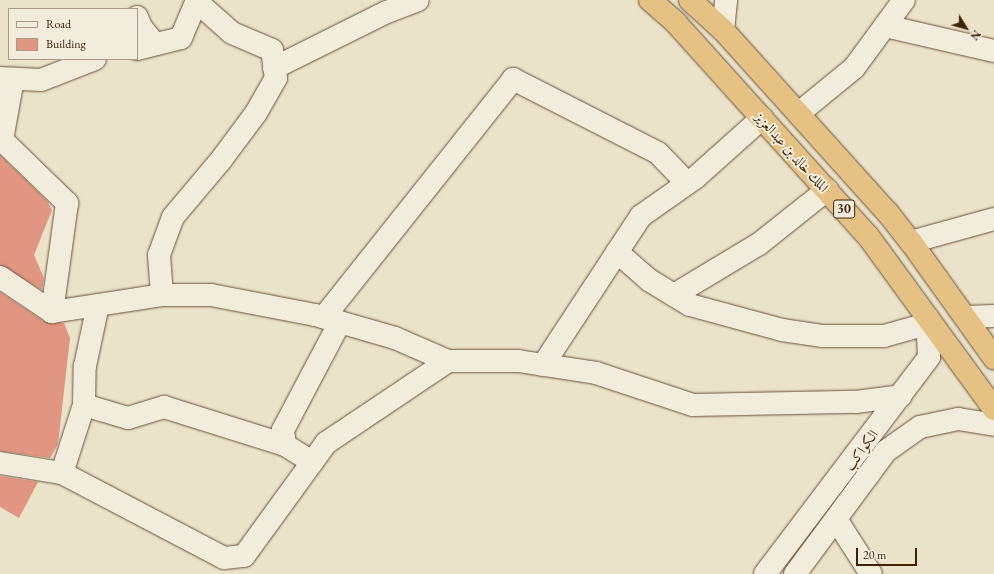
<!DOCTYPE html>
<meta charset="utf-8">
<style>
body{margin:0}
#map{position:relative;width:994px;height:574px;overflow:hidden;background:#eae2c9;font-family:"EB Garamond",Amiri,serif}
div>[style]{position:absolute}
.building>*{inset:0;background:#e19681}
.roads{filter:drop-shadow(0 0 1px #6a5238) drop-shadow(0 0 1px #6a5238)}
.minor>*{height:22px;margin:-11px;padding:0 11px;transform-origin:11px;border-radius:11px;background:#f1ecdc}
.highway>*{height:22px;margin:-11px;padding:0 11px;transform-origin:11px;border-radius:11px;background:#e5c184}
span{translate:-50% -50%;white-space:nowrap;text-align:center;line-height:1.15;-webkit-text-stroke:4px #f1ecdc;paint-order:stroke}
.shield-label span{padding:1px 3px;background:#f1ecdc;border:1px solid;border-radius:3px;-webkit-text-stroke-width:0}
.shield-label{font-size:13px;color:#402208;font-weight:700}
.street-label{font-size:14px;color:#402208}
.legend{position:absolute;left:8px;top:8px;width:130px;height:52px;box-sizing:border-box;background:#f1ecdc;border:1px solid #aa9b87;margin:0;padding:5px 7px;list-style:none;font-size:12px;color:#402208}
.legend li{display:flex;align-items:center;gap:8px;height:20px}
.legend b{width:20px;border:1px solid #aa9b87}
.north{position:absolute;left:946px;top:8px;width:40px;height:40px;-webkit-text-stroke:3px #f1ecdc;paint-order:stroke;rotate:127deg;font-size:11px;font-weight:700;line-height:16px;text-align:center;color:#402208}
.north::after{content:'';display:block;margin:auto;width:14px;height:18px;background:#402208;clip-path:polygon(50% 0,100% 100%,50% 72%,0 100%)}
.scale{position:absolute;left:856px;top:548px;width:61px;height:18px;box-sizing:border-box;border:2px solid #402208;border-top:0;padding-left:5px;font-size:12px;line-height:14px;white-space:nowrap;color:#402208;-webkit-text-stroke:3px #f1ecdc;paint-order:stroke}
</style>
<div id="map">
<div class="building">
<div style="clip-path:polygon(0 155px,47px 201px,52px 210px,34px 255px,44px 278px,42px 290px,0 265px)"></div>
<div style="clip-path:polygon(0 292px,45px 322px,64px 323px,70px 338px,58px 444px,50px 458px,0 451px)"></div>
<div style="clip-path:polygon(0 476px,38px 482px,19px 518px,0 507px)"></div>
</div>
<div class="roads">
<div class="minor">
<div style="left:137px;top:17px;width:11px;rotate:68deg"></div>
<div style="left:141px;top:27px;width:22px;rotate:51deg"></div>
<div style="left:885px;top:26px;width:112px;rotate:12.9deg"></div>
<div style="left:723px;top:30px;width:30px;rotate:-84deg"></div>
<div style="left:137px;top:49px;width:45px;rotate:-14deg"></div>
<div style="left:181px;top:38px;width:41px;rotate:-67.2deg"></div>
<div style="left:274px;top:68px;width:126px;rotate:-26.4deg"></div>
<div style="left:387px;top:12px;width:33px;rotate:-21deg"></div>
<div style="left:0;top:78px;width:41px;rotate:2.8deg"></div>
<div style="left:41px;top:80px;width:58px;rotate:-21.3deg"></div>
<div style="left:799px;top:113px;width:71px;rotate:-39.3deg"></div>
<div style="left:854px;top:68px;width:84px;rotate:-53.7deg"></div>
<div style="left:2px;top:140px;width:91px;rotate:44.1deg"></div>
<div style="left:67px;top:203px;width:110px;rotate:97.8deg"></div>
<div style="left:2px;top:140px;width:62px;rotate:-79.8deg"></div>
<div style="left:911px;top:242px;width:86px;rotate:-15.5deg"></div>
<div style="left:617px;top:252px;width:43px;rotate:41.2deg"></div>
<div style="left:649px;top:280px;width:48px;rotate:31.4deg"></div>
<div style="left:690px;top:305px;width:95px;rotate:15.2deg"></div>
<div style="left:782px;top:330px;width:40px;rotate:8.5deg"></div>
<div style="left:822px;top:336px;width:62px"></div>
<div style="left:884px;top:336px;width:45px;rotate:-15.6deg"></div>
<div style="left:0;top:277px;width:63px;rotate:33.9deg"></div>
<div style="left:52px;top:312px;width:111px;rotate:-8.8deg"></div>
<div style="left:162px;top:295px;width:49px"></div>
<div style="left:211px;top:295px;width:106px;rotate:10.9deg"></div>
<div style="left:315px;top:315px;width:83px;rotate:16deg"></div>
<div style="left:395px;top:338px;width:58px;rotate:23.5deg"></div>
<div style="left:162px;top:295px;width:40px;rotate:-94.3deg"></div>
<div style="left:159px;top:255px;width:40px;rotate:-69.8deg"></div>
<div style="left:173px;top:217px;width:75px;rotate:-49.9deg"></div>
<div style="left:221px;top:160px;width:59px;rotate:-53.3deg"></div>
<div style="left:256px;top:113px;width:40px;rotate:-60.3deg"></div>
<div style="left:276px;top:78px;width:28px;rotate:-98deg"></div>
<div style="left:272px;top:50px;width:43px;rotate:-157deg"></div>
<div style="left:232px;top:33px;width:48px;rotate:-138.4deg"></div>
<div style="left:674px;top:295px;width:99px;rotate:-31deg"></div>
<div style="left:759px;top:244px;width:87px;rotate:-38.5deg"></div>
<div style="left:324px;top:317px;width:304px;rotate:-51.5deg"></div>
<div style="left:513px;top:79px;width:163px;rotate:27deg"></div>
<div style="left:658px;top:153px;width:42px;rotate:46deg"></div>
<div style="left:966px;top:317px;width:28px;rotate:-2deg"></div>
<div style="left:543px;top:365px;width:178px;rotate:-56.7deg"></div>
<div style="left:641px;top:216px;width:66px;rotate:-35.1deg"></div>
<div style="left:695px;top:178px;width:90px;rotate:-41.8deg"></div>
<div style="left:84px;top:405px;width:46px;rotate:16.5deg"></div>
<div style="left:128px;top:418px;width:38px;rotate:-17deg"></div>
<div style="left:164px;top:407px;width:127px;rotate:17.4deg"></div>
<div style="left:285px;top:445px;width:32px;rotate:32deg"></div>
<div style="left:285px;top:445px;width:15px;rotate:-98deg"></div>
<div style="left:283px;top:430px;width:122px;rotate:-62.2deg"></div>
<div style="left:0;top:463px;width:63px;rotate:9.2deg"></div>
<div style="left:62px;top:473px;width:183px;rotate:27.7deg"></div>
<div style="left:224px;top:558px;width:20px;rotate:-6deg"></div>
<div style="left:244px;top:556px;width:140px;rotate:-54deg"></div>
<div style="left:326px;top:443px;width:147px;rotate:-33.9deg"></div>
<div style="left:448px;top:361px;width:70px"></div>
<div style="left:518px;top:361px;width:79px;rotate:8.7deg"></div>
<div style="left:596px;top:373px;width:102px;rotate:18.3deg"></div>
<div style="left:693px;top:405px;width:163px;rotate:-1.1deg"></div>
<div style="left:856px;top:402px;width:45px;rotate:-7.6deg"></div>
<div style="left:62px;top:473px;width:71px;rotate:-72.1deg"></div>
<div style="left:84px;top:405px;width:39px;rotate:-89deg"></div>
<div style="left:85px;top:366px;width:62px;rotate:-78deg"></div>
<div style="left:836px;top:519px;width:65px;rotate:57.5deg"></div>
<div style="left:765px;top:574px;width:272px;rotate:-52.9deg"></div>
<div style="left:929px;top:357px;width:40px;rotate:-92.9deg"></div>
<div style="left:795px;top:574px;width:153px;rotate:-53.5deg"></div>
<div style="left:886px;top:451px;width:42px;rotate:-35.2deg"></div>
<div style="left:920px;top:427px;width:39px;rotate:-12deg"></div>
<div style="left:958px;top:419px;width:36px;rotate:9deg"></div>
</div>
<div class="highway">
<div style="left:650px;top:0;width:35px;rotate:41deg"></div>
<div style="left:676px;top:23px;width:287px;rotate:48deg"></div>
<div style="left:868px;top:236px;width:214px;rotate:53.9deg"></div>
<div style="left:690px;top:0;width:45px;rotate:42.3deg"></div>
<div style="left:723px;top:30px;width:246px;rotate:48deg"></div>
<div style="left:888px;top:213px;width:37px;rotate:52deg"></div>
<div style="left:911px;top:242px;width:143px;rotate:54.4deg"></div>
</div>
</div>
<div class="shield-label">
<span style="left:844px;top:209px">30</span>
</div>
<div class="street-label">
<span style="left:792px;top:152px;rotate:48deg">الملك خالد بن عبدالعزيز</span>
<span style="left:861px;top:450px;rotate:-54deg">الكواكب</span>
</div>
<ul class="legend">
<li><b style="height:5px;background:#f1ecdc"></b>Road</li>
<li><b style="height:11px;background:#e19681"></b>Building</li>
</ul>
<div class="north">N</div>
<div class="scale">20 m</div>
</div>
